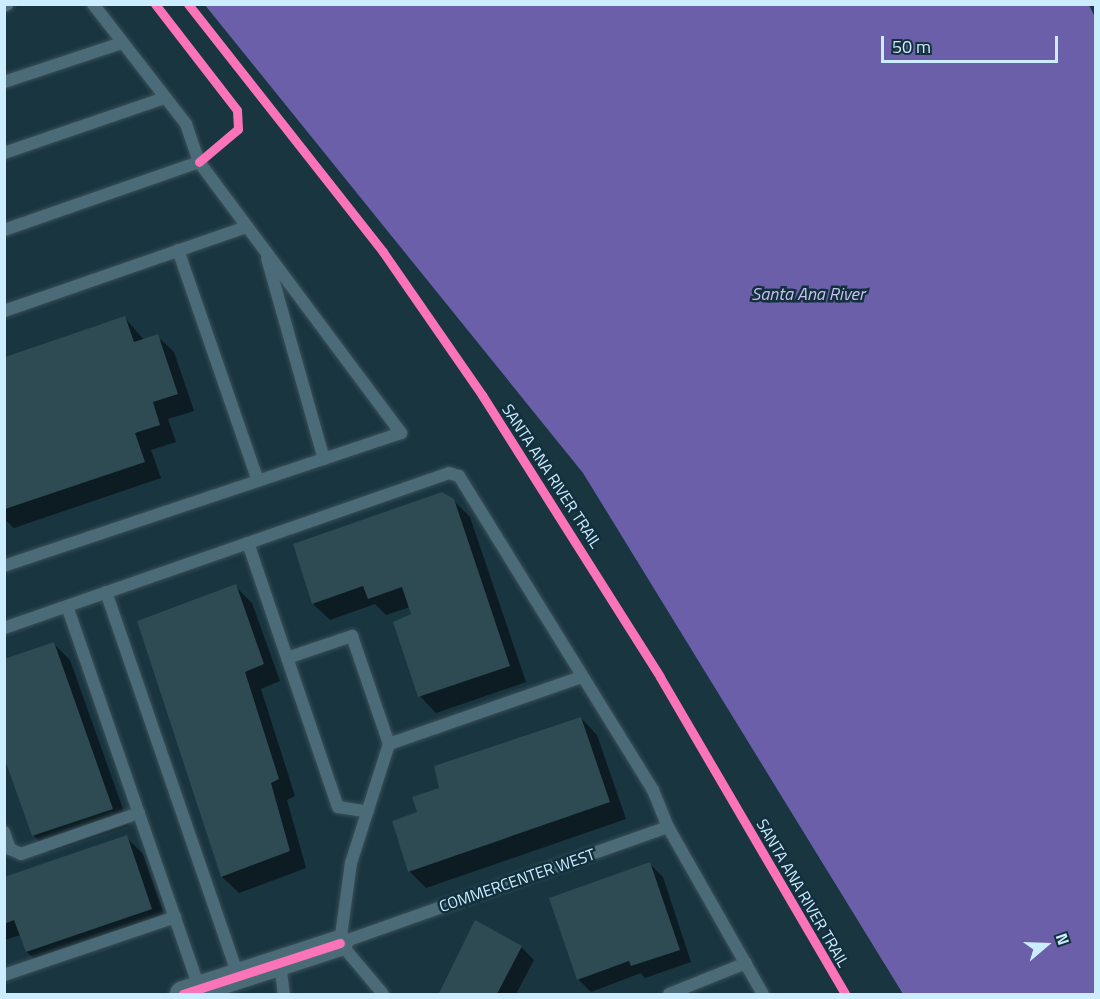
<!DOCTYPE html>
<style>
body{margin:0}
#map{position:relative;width:1100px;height:999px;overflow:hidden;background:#183540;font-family:"Titillium Web",sans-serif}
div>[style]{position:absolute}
.water>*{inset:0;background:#6b5faa}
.shadow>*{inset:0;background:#0007}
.building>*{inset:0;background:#2e4a52}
.roads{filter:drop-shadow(0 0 2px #3a4f58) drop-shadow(0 0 2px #3a4f58)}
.service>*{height:12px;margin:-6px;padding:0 6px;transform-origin:6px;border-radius:6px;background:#4c6b78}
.minor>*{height:26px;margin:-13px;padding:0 13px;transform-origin:13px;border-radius:13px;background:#4c6b78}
.cycleway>*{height:9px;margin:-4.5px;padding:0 4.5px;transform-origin:4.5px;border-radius:4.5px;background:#fb73b8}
span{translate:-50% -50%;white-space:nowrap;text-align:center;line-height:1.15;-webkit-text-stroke:5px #14303e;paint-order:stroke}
.street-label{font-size:16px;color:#ccedff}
.water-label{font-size:18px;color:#c6c0ed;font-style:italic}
.frame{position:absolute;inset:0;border:6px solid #ccedff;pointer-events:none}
.north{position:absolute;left:1016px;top:915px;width:60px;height:60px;-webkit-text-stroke:4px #14303e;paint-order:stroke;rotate:71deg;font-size:16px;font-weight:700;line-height:24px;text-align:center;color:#ccedff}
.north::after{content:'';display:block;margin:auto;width:21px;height:27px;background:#ccedff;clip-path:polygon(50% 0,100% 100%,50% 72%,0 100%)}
.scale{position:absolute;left:881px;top:36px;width:177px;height:27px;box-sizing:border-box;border:3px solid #ccedff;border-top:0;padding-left:8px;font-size:18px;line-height:21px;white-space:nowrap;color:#ccedff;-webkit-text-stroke:4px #14303e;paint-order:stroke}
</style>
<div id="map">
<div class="water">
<div style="clip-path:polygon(205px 5px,1089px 5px,1096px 19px,1095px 994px,903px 994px,583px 473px)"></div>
</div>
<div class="shadow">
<div style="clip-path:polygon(125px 318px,144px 340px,157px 336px,174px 352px,194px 411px,168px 419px,176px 442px,151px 450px,161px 478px,14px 528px,4px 519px,4px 358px)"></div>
<div style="clip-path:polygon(453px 500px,470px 517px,526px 682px,436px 713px,420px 696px,410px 607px,386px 615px,375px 604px,330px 620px,313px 604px)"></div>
<div style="clip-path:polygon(235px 586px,252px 603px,280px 681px,261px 689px,295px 796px,287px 800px,306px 868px,239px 893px,222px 877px,138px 622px)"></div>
<div style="clip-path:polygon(54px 644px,70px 660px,129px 826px,50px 852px,33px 835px)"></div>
<div style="clip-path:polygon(581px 718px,597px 735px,626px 819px,426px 888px,410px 872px,394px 822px,419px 813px,440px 789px)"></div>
<div style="clip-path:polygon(126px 837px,143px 854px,168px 925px,44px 968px,27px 952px,21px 935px,4px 940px,4px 870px,7px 878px)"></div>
<div style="clip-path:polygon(650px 864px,663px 877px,691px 962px,645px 978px,641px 973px,591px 992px,578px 979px)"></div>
<div style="clip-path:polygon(521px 947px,534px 960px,516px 994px,440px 993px)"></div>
</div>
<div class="building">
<div style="clip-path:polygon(125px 316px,134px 342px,158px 334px,178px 394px,153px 402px,160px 425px,135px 433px,145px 462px,5px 509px,5px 357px)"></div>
<div style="clip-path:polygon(442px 492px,454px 499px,510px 666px,418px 697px,393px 622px,411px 614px,402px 587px,368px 599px,363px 586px,312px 604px,293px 544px)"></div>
<div style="clip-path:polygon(236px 584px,264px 664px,245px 672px,279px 779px,271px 783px,290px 851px,221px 877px,137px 621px)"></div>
<div style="clip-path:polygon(54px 642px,113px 809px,32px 836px,4px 757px,4px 659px)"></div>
<div style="clip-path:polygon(581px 717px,610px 802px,408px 872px,392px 821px,417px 812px,412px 797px,439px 788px,434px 766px)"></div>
<div style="clip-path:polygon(127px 835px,152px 909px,26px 952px,14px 920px,4px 924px,4px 877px)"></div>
<div style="clip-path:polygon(650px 862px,680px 950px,631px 966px,629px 961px,577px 980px,549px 898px)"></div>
<div style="clip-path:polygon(475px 920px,522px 946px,497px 994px,441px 994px,439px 993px)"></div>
</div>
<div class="roads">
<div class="service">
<div style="left:93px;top:4px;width:152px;rotate:52.2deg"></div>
<div style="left:186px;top:124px;width:40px;rotate:71.1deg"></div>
<div style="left:4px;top:6px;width:4px;rotate:-27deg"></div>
<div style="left:4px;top:82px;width:124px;rotate:-18.3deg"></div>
<div style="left:4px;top:153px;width:170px;rotate:-18.9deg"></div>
<div style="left:4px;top:230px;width:207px;rotate:-19.2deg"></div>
<div style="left:199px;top:162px;width:338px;rotate:53.3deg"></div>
<div style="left:401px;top:433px;width:419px;rotate:161.5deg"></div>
<div style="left:178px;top:250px;width:244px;rotate:70.9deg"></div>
<div style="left:267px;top:258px;width:209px;rotate:74.2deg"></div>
<div style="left:4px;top:311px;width:257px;rotate:-19.1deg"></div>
<div style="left:248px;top:543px;width:279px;rotate:71.2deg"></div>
<div style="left:338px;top:807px;width:30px;rotate:9deg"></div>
<div style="left:106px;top:592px;width:406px;rotate:71deg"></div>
<div style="left:67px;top:606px;width:406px;rotate:70.9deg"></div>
<div style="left:4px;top:628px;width:471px;rotate:-19.2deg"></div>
<div style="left:449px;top:473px;width:10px;rotate:17deg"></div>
<div style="left:459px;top:476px;width:369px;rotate:58.3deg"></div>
<div style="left:653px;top:790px;width:40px;rotate:68deg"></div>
<div style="left:287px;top:658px;width:69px;rotate:-18.7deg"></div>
<div style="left:352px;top:636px;width:114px;rotate:71.1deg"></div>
<div style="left:4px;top:832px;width:18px;rotate:71deg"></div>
<div style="left:10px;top:849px;width:12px;rotate:24deg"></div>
<div style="left:21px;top:854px;width:125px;rotate:-19.2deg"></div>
<div style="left:340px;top:943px;width:348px;rotate:-19.5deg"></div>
<div style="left:668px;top:827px;width:192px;rotate:60.4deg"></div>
<div style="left:280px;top:963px;width:31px;rotate:83deg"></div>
<div style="left:4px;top:975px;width:181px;rotate:-18.7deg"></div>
<div style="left:383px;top:994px;width:67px;rotate:-130.1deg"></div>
<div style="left:340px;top:943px;width:81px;rotate:-82.2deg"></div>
<div style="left:351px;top:863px;width:125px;rotate:-72.3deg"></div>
<div style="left:389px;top:744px;width:203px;rotate:-19.2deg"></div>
<div style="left:669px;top:994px;width:83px;rotate:-21.9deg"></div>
</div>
<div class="minor">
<div style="left:183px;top:994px;width:165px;rotate:-18deg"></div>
</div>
</div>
<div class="cycleway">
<div style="left:155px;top:4px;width:134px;rotate:52.3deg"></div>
<div style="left:237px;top:110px;width:19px;rotate:87deg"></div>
<div style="left:238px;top:129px;width:51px;rotate:139.8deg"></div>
<div style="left:188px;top:4px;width:315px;rotate:51.8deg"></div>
<div style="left:383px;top:252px;width:174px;rotate:55.3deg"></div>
<div style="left:482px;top:395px;width:333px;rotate:57.7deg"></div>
<div style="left:660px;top:677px;width:367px;rotate:59.7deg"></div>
<div style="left:183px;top:994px;width:165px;rotate:-18deg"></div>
</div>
<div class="street-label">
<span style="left:552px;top:476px;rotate:57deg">SANTA ANA RIVER TRAIL</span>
<span style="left:517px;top:880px;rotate:-19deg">COMMERCENTER WEST</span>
<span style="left:803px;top:893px;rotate:60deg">SANTA ANA RIVER TRAIL</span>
</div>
<div class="water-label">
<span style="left:808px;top:294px">Santa Ana River</span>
</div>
<div class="frame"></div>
<div class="north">N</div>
<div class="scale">50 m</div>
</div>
